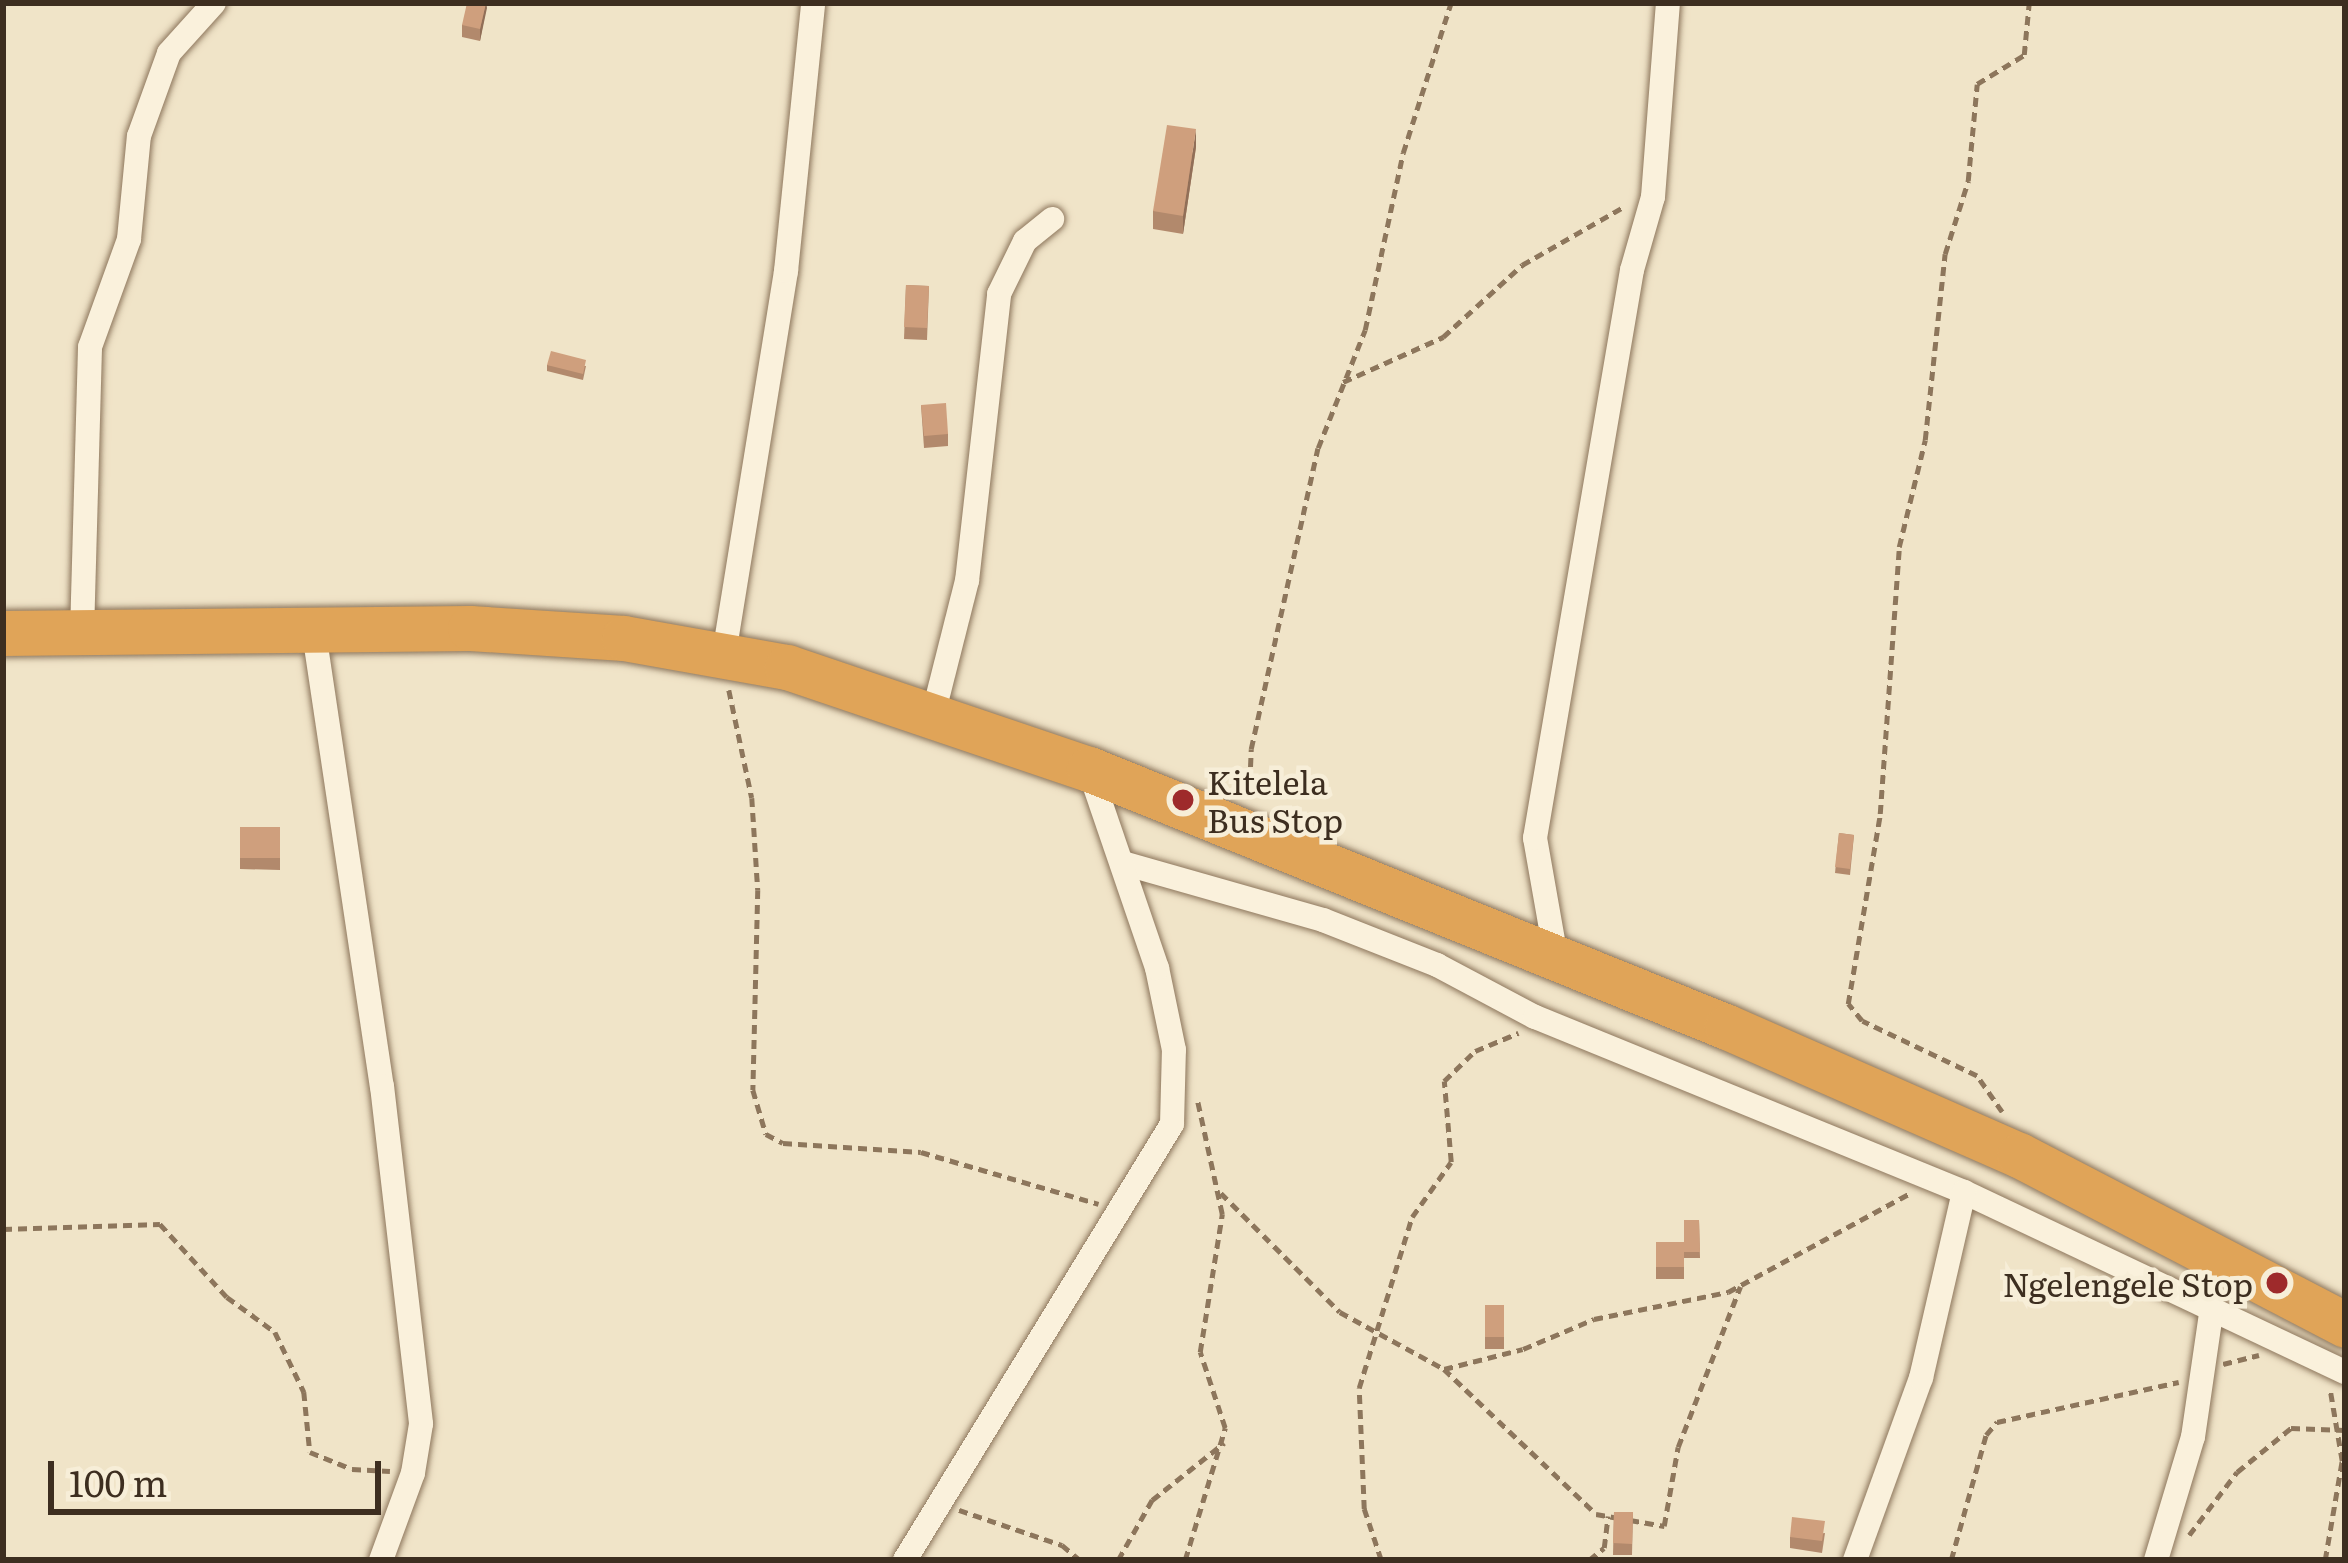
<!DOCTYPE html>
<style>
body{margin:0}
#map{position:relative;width:2348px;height:1563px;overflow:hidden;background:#f0e4c8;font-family:Literata,serif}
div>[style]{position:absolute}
.path>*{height:4.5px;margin-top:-2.25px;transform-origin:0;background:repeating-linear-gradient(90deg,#8d765c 0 9px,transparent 0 15px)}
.roads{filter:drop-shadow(0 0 3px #8d765c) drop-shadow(0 0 3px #8d765c)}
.street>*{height:24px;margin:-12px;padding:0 12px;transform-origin:12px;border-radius:12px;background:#faf1dc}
.highway>*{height:45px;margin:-22.5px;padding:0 22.5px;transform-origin:22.5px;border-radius:22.5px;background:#e0a458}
.wall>*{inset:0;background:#b2896c}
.shaded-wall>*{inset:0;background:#916f58}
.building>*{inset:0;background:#cf9f7d}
.dots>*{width:33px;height:33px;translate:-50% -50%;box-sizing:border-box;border:6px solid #f7eed8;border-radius:50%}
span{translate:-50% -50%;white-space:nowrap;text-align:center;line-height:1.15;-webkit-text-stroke:9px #f7eed8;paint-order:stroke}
.poi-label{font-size:33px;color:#3d2e20}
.left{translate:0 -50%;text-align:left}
.right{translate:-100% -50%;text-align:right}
.frame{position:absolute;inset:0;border:6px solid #3d2e20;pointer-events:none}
.scale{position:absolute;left:48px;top:1461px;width:333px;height:54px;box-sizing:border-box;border:6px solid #3d2e20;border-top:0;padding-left:15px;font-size:36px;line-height:42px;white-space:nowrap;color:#3d2e20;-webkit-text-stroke:9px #f7eed8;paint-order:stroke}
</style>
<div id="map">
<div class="path">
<div style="left:1343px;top:382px;width:110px;rotate:-24.2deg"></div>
<div style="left:1443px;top:337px;width:107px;rotate:-42.3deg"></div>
<div style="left:1522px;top:265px;width:119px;rotate:-29.8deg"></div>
<div style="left:729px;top:690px;width:110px;rotate:78deg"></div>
<div style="left:752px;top:798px;width:92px;rotate:86.3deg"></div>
<div style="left:758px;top:890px;width:200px;rotate:91.4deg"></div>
<div style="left:753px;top:1090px;width:46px;rotate:73.5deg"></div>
<div style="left:766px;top:1134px;width:19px;rotate:28deg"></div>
<div style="left:783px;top:1143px;width:138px;rotate:3.7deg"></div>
<div style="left:921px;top:1152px;width:185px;rotate:16.3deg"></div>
<div style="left:1249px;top:797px;width:48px;rotate:-87.6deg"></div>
<div style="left:1251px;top:749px;width:308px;rotate:-77.5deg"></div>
<div style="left:1318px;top:448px;width:127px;rotate:-68.3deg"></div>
<div style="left:1365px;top:330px;width:181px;rotate:-77.9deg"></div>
<div style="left:1403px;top:153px;width:157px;rotate:-72.3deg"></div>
<div style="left:2002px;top:1112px;width:44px;rotate:-124.8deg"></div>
<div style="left:1977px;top:1076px;width:127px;rotate:-154.4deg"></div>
<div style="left:1862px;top:1021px;width:22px;rotate:-129deg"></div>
<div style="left:1848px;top:1004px;width:193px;rotate:-80.4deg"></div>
<div style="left:1880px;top:814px;width:268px;rotate:-85.9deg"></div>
<div style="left:1899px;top:547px;width:110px;rotate:-76.3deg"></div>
<div style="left:1925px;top:440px;width:187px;rotate:-83.9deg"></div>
<div style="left:1945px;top:254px;width:77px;rotate:-72.5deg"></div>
<div style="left:1968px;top:181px;width:97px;rotate:-84.7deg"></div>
<div style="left:1977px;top:84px;width:55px;rotate:-31.7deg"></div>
<div style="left:2024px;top:55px;width:52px;rotate:-84.5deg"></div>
<div style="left:1221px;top:1193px;width:168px;rotate:45deg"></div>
<div style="left:1340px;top:1312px;width:119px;rotate:28.7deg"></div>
<div style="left:1444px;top:1369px;width:210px;rotate:43.6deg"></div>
<div style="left:1596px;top:1514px;width:23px;rotate:10deg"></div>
<div style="left:3px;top:1229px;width:157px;rotate:-1.8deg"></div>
<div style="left:160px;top:1224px;width:99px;rotate:47.5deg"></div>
<div style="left:227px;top:1297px;width:59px;rotate:36.1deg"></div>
<div style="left:275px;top:1332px;width:67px;rotate:64.2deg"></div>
<div style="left:304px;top:1392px;width:60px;rotate:84.3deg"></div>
<div style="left:310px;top:1452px;width:45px;rotate:22deg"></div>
<div style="left:352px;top:1469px;width:38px;rotate:3deg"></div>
<div style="left:2223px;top:1364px;width:37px;rotate:-14deg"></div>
<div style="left:1444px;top:1369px;width:81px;rotate:-14.2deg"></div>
<div style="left:1523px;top:1349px;width:77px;rotate:-22.9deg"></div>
<div style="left:1594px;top:1319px;width:137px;rotate:-11.4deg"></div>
<div style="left:1728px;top:1292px;width:207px;rotate:-28.5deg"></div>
<div style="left:959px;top:1510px;width:109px;rotate:18.8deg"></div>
<div style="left:1062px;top:1545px;width:23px;rotate:40deg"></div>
<div style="left:1630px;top:1520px;width:35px;rotate:10deg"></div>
<div style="left:1664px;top:1526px;width:80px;rotate:-80deg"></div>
<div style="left:1678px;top:1447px;width:172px;rotate:-68.8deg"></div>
<div style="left:2189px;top:1535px;width:79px;rotate:-52.7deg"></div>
<div style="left:2237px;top:1472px;width:70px;rotate:-39.2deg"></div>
<div style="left:2291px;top:1428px;width:54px;rotate:2.1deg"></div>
<div style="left:1118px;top:1560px;width:69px;rotate:-60.5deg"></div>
<div style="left:1152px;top:1500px;width:92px;rotate:-38.4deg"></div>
<div style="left:1185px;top:1560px;width:138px;rotate:-73.1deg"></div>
<div style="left:1225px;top:1428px;width:80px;rotate:-108.2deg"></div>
<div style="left:1200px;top:1352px;width:140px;rotate:-80.9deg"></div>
<div style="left:1222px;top:1214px;width:118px;rotate:-102.3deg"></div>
<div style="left:1381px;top:1560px;width:54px;rotate:-108.4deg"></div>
<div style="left:1364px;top:1509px;width:121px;rotate:-92.4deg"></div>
<div style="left:1359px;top:1388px;width:179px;rotate:-72.8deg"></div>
<div style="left:1412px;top:1217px;width:67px;rotate:-54.7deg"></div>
<div style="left:1451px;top:1162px;width:81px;rotate:-94.9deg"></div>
<div style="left:1444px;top:1081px;width:43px;rotate:-44.1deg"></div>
<div style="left:1475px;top:1051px;width:47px;rotate:-22.7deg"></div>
<div style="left:1589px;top:1560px;width:19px;rotate:-39deg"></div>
<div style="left:1604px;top:1548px;width:32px;rotate:-83deg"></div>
<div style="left:1951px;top:1560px;width:130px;rotate:-74.4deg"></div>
<div style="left:1986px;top:1435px;width:17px;rotate:-50deg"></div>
<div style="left:1997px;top:1422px;width:186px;rotate:-12.4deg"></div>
<div style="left:2325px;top:1560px;width:100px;rotate:-80.3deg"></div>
<div style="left:2342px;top:1461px;width:72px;rotate:-99.6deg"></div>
</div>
<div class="roads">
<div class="street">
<div style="left:313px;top:626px;width:465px;rotate:81.5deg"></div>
<div style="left:382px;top:1086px;width:340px;rotate:83.4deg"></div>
<div style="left:421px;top:1424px;width:50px;rotate:99.3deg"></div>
<div style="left:413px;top:1473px;width:93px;rotate:110.2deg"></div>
<div style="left:82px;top:634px;width:287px;rotate:-88.4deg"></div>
<div style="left:90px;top:347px;width:115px;rotate:-70.1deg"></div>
<div style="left:129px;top:239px;width:103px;rotate:-84.5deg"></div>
<div style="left:139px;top:136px;width:88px;rotate:-70.1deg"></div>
<div style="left:169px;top:53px;width:67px;rotate:-48deg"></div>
<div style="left:724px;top:654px;width:388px;rotate:-80.8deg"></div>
<div style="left:786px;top:271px;width:269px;rotate:-84.2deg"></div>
<div style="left:934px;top:711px;width:134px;rotate:-75.8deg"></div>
<div style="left:967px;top:581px;width:289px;rotate:-83.6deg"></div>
<div style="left:999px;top:294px;width:59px;rotate:-63.9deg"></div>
<div style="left:1025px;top:241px;width:35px;rotate:-39deg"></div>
<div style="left:1123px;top:863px;width:208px;rotate:15.9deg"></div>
<div style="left:1323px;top:920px;width:123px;rotate:21.5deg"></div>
<div style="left:1437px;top:965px;width:111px;rotate:28deg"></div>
<div style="left:1535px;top:1017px;width:463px;rotate:22.2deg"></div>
<div style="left:1964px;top:1192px;width:421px;rotate:25.3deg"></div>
<div style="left:1556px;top:957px;width:121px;rotate:-100deg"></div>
<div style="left:1535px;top:838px;width:576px;rotate:-80.31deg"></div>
<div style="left:1632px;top:270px;width:76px;rotate:-74deg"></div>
<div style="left:1653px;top:197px;width:195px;rotate:-85.6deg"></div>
<div style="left:905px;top:1560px;width:511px;rotate:-58.52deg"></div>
<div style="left:1172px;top:1124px;width:74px;rotate:-88.5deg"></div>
<div style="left:1174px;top:1050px;width:84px;rotate:-101.7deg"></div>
<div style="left:1157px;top:968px;width:210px;rotate:-108.9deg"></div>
<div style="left:1855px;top:1560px;width:194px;rotate:-70.1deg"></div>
<div style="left:1921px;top:1378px;width:191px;rotate:-77deg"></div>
<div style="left:2156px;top:1560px;width:128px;rotate:-73.3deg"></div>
<div style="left:2193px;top:1437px;width:132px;rotate:-81.7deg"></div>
</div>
<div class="highway">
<div style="left:3px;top:633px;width:467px;rotate:-0.6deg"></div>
<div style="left:470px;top:628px;width:154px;rotate:3.7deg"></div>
<div style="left:624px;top:638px;width:166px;rotate:10.1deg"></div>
<div style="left:787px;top:667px;width:319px;rotate:18.7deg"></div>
<div style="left:1089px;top:769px;width:688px;rotate:22.02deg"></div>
<div style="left:1727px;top:1027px;width:319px;rotate:23.7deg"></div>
<div style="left:2019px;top:1155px;width:368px;rotate:27.5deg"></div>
</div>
</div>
<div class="wall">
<div style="clip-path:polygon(487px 3px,480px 41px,462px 37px,462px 25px)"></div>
<div style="clip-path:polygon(1196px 147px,1183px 234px,1153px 229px,1153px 211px)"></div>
<div style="clip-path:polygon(906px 285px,929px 286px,927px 340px,904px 339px)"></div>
<div style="clip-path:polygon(547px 365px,586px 366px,583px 380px,547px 371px)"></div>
<div style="clip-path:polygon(921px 405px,948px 434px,948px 446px,924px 448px)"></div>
<div style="clip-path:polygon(240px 827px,280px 827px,280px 870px,240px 869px)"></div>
<div style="clip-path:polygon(1839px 833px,1854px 835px,1850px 875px,1835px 873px)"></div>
<div style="clip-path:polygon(1684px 1220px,1699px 1220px,1700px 1258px,1684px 1258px)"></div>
<div style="clip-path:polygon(1656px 1242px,1684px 1242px,1684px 1279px,1656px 1279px)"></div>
<div style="clip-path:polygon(1485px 1305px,1504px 1305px,1504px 1349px,1485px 1349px)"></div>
<div style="clip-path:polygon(1614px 1512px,1633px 1512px,1632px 1555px,1613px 1555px)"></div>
<div style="clip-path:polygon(1825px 1533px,1822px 1553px,1790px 1548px,1790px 1537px)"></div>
</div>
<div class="shaded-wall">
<div style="clip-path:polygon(486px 3px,487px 8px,480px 41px,480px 29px)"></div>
<div style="clip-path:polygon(1196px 129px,1196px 147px,1183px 234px,1183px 216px)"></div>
</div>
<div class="building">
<div style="clip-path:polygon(467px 3px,486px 3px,480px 29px,462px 25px)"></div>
<div style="clip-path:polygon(1167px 125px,1196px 129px,1183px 216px,1153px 211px)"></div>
<div style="clip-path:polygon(906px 285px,929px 286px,927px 328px,904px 327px)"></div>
<div style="clip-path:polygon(551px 351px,586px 360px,583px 374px,547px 365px)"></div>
<div style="clip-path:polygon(946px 403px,948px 434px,924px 436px,921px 405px)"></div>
<div style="clip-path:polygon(240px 827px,280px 827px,280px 858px,240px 858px)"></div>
<div style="clip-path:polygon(1839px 833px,1854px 835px,1850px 869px,1835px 867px)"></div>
<div style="clip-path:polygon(1684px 1220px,1699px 1220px,1700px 1252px,1684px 1252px)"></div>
<div style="clip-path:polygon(1656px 1242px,1684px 1242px,1684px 1267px,1656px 1267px)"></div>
<div style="clip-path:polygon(1485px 1305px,1504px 1305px,1504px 1337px,1485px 1337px)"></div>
<div style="clip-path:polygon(1614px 1512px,1633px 1512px,1632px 1544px,1613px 1543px)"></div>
<div style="clip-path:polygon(1792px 1517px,1825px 1521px,1822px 1541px,1790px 1537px)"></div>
</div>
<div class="dots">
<div style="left:1183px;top:800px;background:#9e2a2b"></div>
<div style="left:2277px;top:1283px;background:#9e2a2b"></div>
</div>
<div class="poi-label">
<span class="left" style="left:1207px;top:800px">Kitelela<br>Bus Stop</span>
<span class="right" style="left:2253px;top:1283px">Ngelengele Stop</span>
</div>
<div class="frame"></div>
<div class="scale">100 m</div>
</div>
